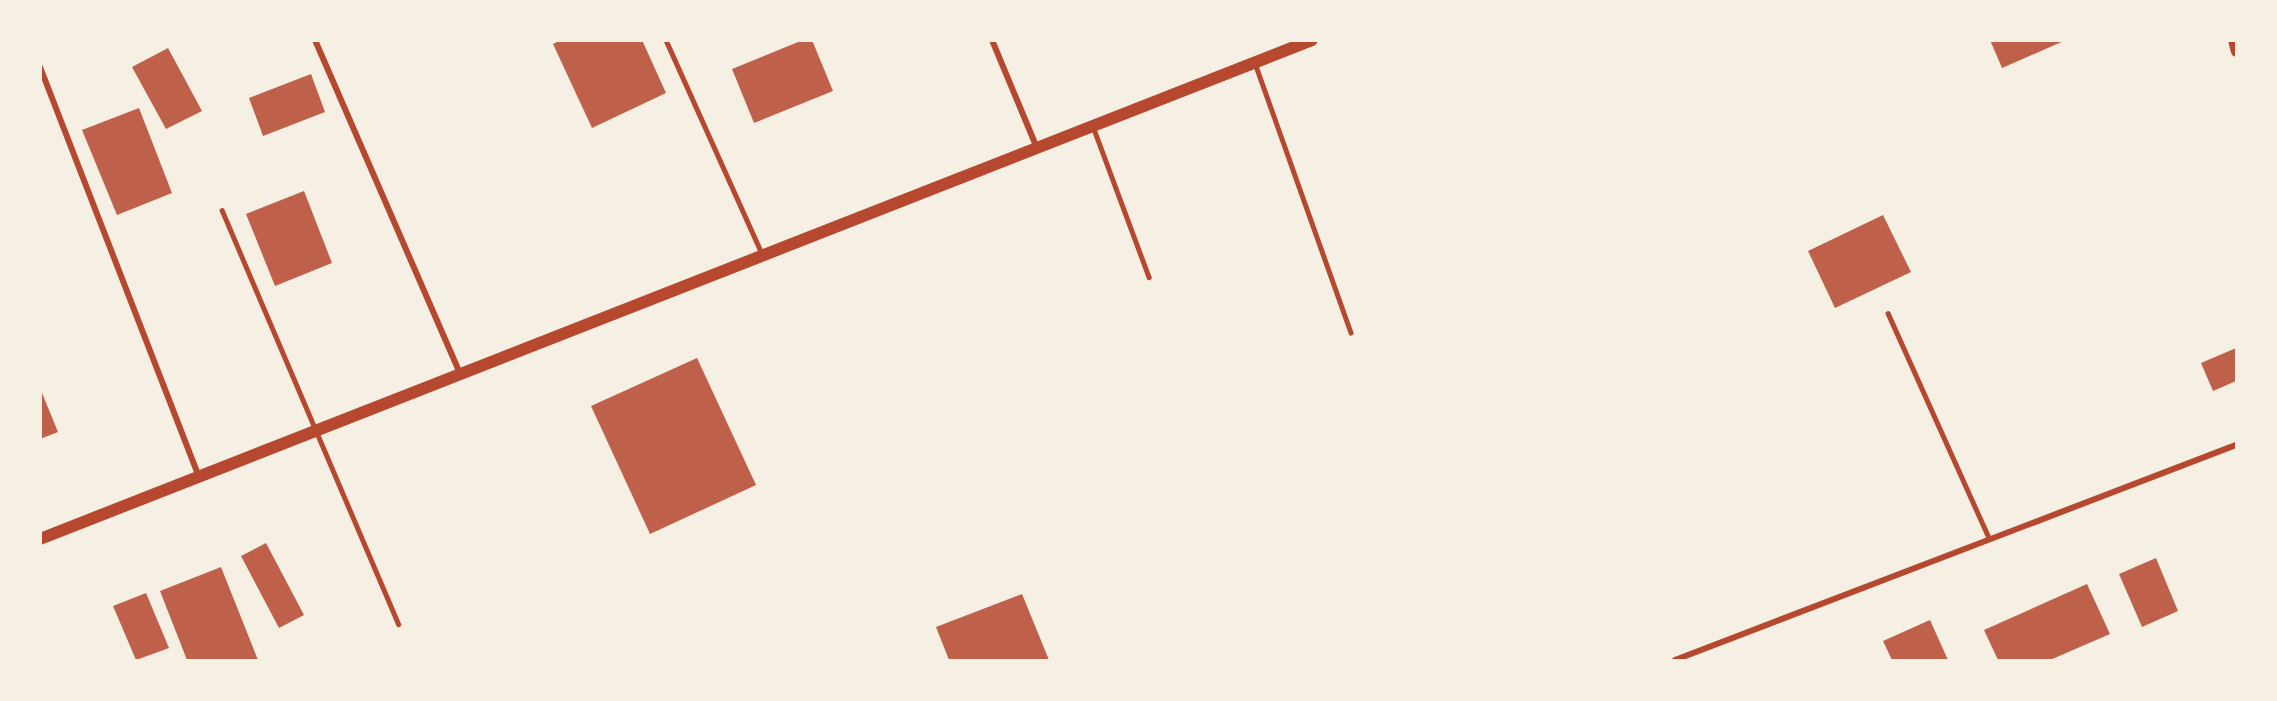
<!DOCTYPE html>
<style>
body{margin:0}
#map{position:relative;width:2277px;height:701px;overflow:hidden;background:#f6efe4;font-family:Helvetica,sans-serif}
div>[style]{position:absolute}
.building>*{inset:0;background:#bf614a}
.service>*{height:4.5px;margin:-2.25px;padding:0 2.25px;transform-origin:2.25px;border-radius:2.25px;background:#b5482f}
.minor>*{height:6px;margin:-3px;padding:0 3px;transform-origin:3px;border-radius:3px;background:#b5482f}
.tertiary>*{height:10px;margin:-5px;padding:0 5px;transform-origin:5px;border-radius:5px;background:#b5482f}
.secondary>*{height:12px;margin:-6px;padding:0 6px;transform-origin:6px;border-radius:6px;background:#b5482f}
span{translate:-50% -50%;white-space:nowrap;text-align:center;line-height:1.15;-webkit-text-stroke:4.5px #f6efe4;paint-order:stroke}
.frame{position:absolute;inset:0;border:42px solid #f6efe4;pointer-events:none}
</style>
<div id="map">
<div class="building">
<div style="clip-path:polygon(561px 40px,642px 40px,666px 93px,592px 128px,553px 44px)"></div>
<div style="clip-path:polygon(803px 40px,812px 40px,833px 91px,754px 123px,732px 69px)"></div>
<div style="clip-path:polygon(1990px 40px,2066px 40px,2002px 68px)"></div>
<div style="clip-path:polygon(168px 48px,202px 111px,166px 129px,132px 67px)"></div>
<div style="clip-path:polygon(311px 74px,325px 112px,263px 136px,249px 98px)"></div>
<div style="clip-path:polygon(139px 108px,172px 193px,117px 215px,82px 130px)"></div>
<div style="clip-path:polygon(304px 191px,332px 263px,275px 286px,246px 214px)"></div>
<div style="clip-path:polygon(1883px 215px,1911px 272px,1835px 308px,1808px 251px)"></div>
<div style="clip-path:polygon(2236px 348px,2236px 381px,2213px 391px,2201px 363px)"></div>
<div style="clip-path:polygon(697px 358px,756px 485px,650px 534px,591px 406px)"></div>
<div style="clip-path:polygon(40px 388px,58px 432px,40px 439px)"></div>
<div style="clip-path:polygon(266px 543px,304px 615px,279px 628px,241px 556px)"></div>
<div style="clip-path:polygon(2156px 558px,2178px 611px,2142px 627px,2119px 574px)"></div>
<div style="clip-path:polygon(221px 567px,258px 660px,187px 660px,160px 591px)"></div>
<div style="clip-path:polygon(2087px 584px,2110px 634px,2050px 660px,1998px 660px,1984px 630px)"></div>
<div style="clip-path:polygon(146px 593px,169px 648px,136px 660px,113px 606px)"></div>
<div style="clip-path:polygon(1022px 594px,1049px 660px,949px 660px,936px 627px)"></div>
<div style="clip-path:polygon(1930px 620px,1948px 660px,1892px 660px,1883px 641px)"></div>
</div>
<div class="service">
<div style="left:666px;top:40px;width:235px;rotate:65.8deg"></div>
<div style="left:1255px;top:63px;width:286px;rotate:70.4deg"></div>
<div style="left:1094px;top:129px;width:158px;rotate:69.6deg"></div>
<div style="left:222px;top:210px;width:450px;rotate:66.9deg"></div>
<div style="left:1888px;top:313px;width:247px;rotate:65.8deg"></div>
</div>
<div class="minor">
<div style="left:315px;top:40px;width:364px;rotate:66.5deg"></div>
<div style="left:992px;top:40px;width:117px;rotate:67.4deg"></div>
<div style="left:40px;top:67px;width:439px;rotate:68.8deg"></div>
<div style="left:1675px;top:660px;width:601px;rotate:-20.97deg"></div>
</div>
<div class="tertiary">
<div style="left:2233px;top:40px;width:12px;rotate:76deg"></div>
</div>
<div class="secondary">
<div style="left:40px;top:539px;width:1366px;rotate:-21.42deg"></div>
</div>
<div class="frame"></div>
</div>
